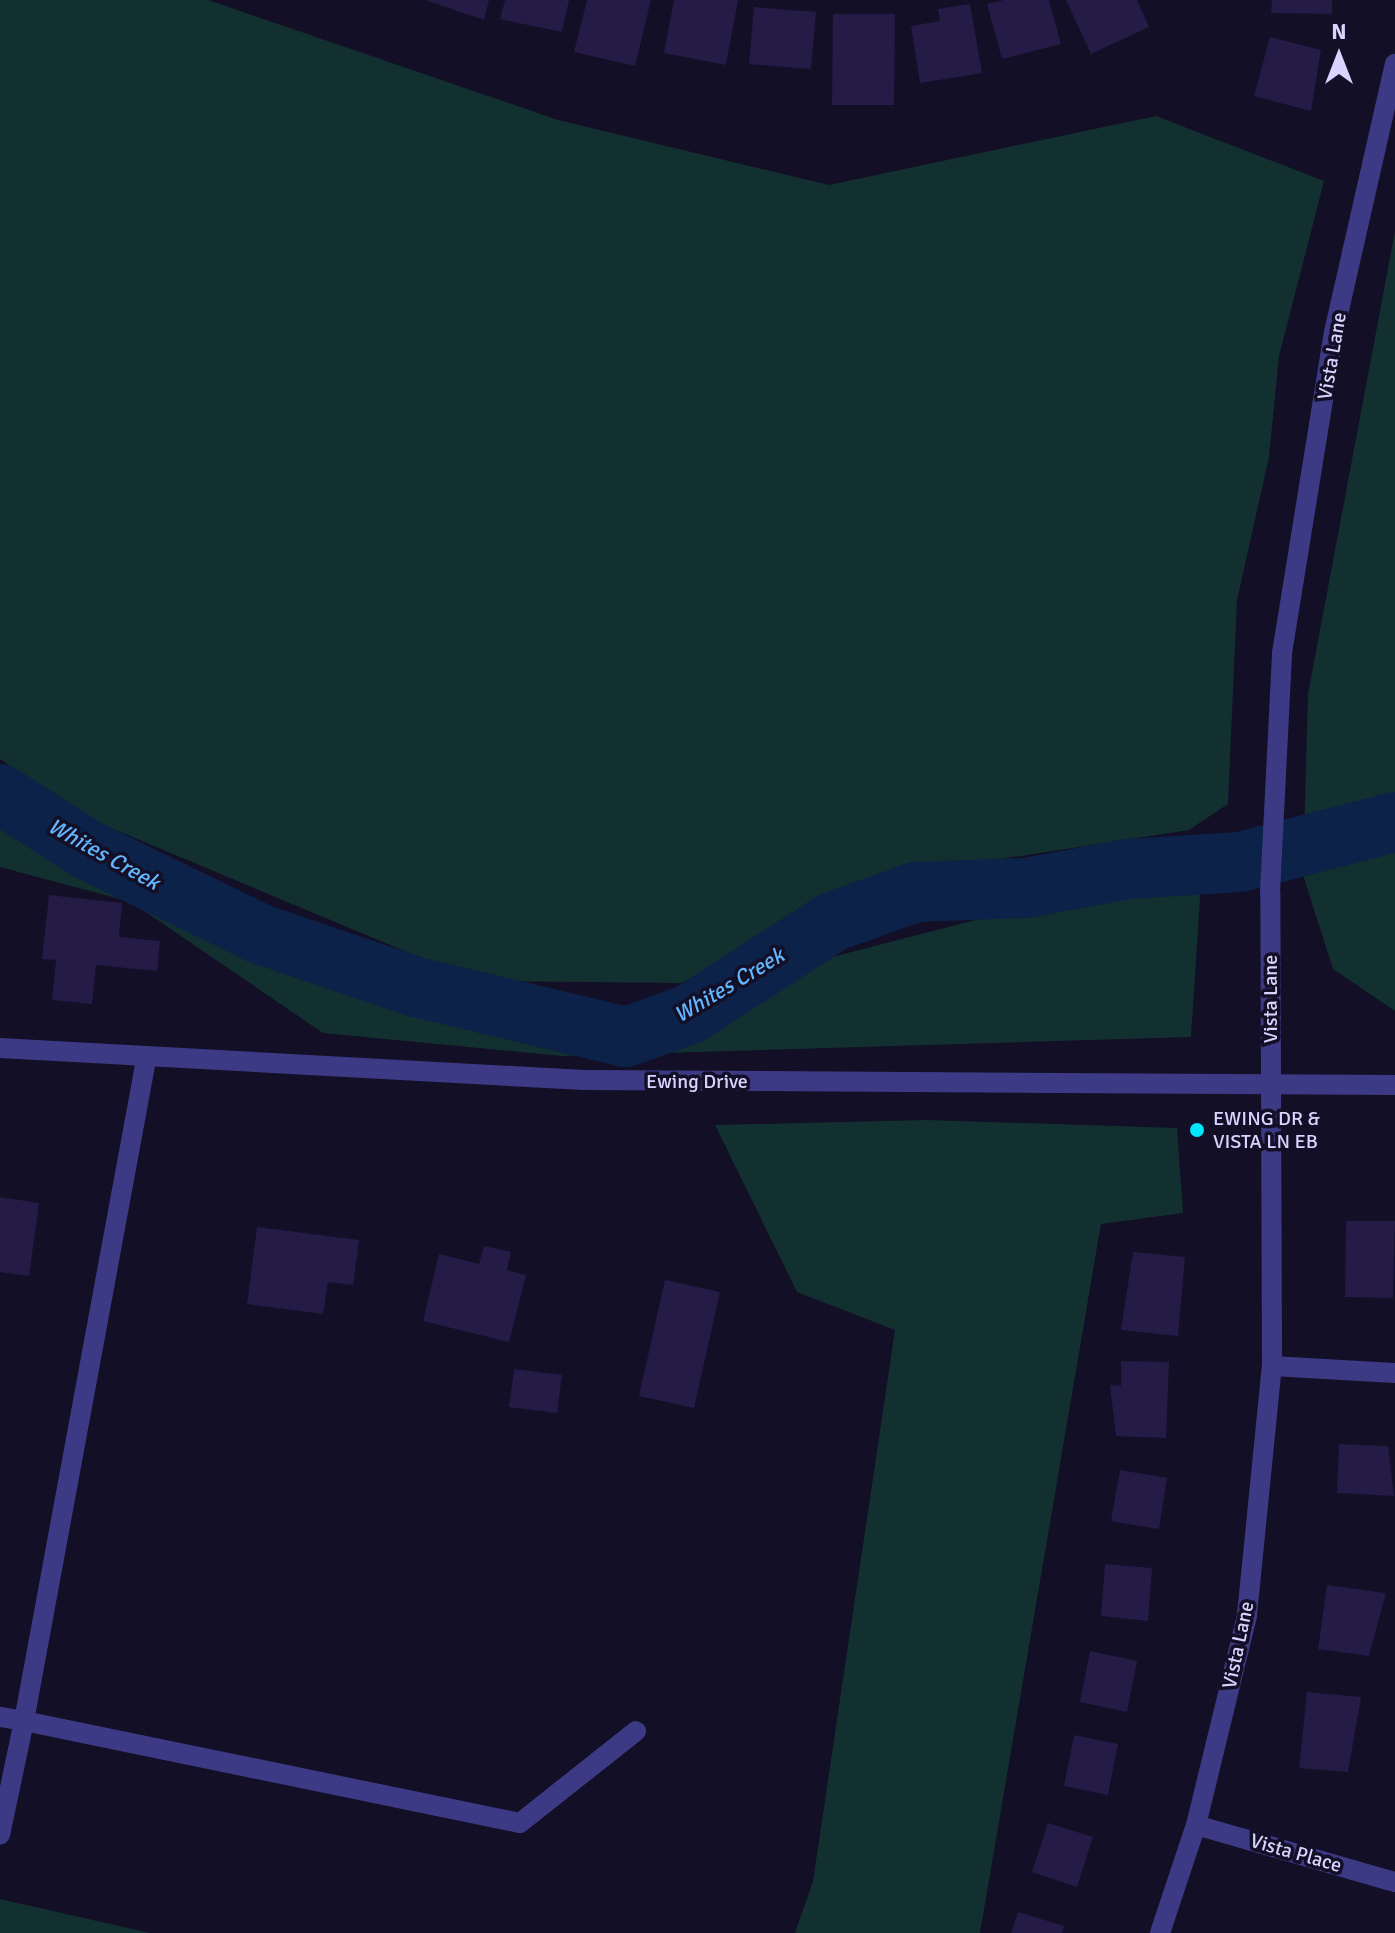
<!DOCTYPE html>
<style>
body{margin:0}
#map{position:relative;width:1395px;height:1933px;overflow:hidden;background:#130f26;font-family:Signika,sans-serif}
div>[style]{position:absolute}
.green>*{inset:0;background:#12302f}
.river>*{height:60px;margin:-30px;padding:0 30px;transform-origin:30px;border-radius:30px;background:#0c2248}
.building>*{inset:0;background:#241b47}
.minor>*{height:20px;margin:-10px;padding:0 10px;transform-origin:10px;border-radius:10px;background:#3d3a85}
.dots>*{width:22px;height:22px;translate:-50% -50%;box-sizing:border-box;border:4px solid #130f26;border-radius:50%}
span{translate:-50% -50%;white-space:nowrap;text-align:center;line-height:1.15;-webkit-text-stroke:7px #130f26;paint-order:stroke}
.street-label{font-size:20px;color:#d9d4ff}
.poi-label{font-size:20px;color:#d9d4ff}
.left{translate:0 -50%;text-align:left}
.water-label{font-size:22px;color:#62b6ff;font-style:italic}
.north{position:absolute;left:1299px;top:16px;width:80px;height:80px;-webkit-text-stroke:6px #130f26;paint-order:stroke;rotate:0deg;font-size:22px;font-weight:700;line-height:32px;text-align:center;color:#d9d4ff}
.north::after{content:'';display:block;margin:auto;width:28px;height:36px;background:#d9d4ff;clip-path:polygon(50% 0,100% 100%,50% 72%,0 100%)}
</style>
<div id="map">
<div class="green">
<div style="clip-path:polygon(0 0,208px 0,558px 120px,829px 185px,1156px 116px,1324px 181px,1279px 356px,1269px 457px,1237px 600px,1228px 804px,1189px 830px,858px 881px,682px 983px,476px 981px,87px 818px,0 759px)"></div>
<div style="clip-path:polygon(1395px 231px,1395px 1011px,1333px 969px,1303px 875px,1308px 694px)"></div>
<div style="clip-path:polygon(0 812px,95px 871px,340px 988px,555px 1043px,660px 1041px,809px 963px,1037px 904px,1201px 882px,1191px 1037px,562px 1056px,323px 1033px,131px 902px,0 867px)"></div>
<div style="clip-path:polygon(926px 1120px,1177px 1128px,1183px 1213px,1101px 1224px,980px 1933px,795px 1933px,813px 1881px,895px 1330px,797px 1292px,715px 1125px)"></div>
<div style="clip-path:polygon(0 1899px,150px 1933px,0 1933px)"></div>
</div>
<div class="river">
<div style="left:0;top:794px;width:104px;rotate:32.5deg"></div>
<div style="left:88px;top:850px;width:191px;rotate:26deg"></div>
<div style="left:260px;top:934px;width:165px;rotate:18.8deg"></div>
<div style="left:416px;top:987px;width:216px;rotate:13.4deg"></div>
<div style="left:626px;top:1037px;width:68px;rotate:-19.8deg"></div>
<div style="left:690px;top:1014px;width:169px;rotate:-32.9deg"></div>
<div style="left:832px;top:922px;width:89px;rotate:-19.7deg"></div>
<div style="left:916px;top:892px;width:110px;rotate:-2.1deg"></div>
<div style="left:1026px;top:888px;width:105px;rotate:-10.5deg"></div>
<div style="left:1129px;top:869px;width:111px;rotate:-3.6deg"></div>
<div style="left:1240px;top:862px;width:160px;rotate:-14.5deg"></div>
</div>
<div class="building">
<div style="clip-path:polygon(425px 0,489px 0,484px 20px)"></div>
<div style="clip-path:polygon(505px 0,569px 0,562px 32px,500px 19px)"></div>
<div style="clip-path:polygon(587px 0,651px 0,635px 66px,574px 52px)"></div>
<div style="clip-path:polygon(674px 0,738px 0,726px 65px,664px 53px)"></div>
<div style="clip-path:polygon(1004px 0,1049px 0,1061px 44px,1002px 59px,987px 4px)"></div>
<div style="clip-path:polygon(1066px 0,1137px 0,1149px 27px,1091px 54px)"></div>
<div style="clip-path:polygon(1272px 0,1332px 0,1332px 14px,1271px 13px)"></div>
<div style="clip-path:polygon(970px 4px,982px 73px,920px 83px,911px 26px,940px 21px,938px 9px)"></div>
<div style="clip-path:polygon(754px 7px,816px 12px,811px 69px,749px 64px)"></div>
<div style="clip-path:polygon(833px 14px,895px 14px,894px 105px,832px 105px)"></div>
<div style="clip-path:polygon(1270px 37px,1321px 50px,1311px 111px,1254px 96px)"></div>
<div style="clip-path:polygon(49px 895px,122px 903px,119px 937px,160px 941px,157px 971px,96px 965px,92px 1004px,52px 1000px,56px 960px,42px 959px)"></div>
<div style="clip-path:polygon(0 1197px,39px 1203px,29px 1276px,0 1272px)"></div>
<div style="clip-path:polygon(1346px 1221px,1395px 1221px,1393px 1298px,1345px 1297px)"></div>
<div style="clip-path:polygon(257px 1227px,359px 1240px,353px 1285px,328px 1282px,323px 1314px,247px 1304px)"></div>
<div style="clip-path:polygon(484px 1246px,511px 1252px,507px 1270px,526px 1275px,509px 1342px,423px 1321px,439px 1254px,479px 1264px)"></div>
<div style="clip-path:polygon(1133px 1252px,1185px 1257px,1178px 1336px,1121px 1330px)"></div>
<div style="clip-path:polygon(665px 1280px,720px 1292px,694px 1408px,639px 1396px)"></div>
<div style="clip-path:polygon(1121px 1361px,1169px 1362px,1166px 1438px,1116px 1436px,1110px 1385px,1121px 1386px)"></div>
<div style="clip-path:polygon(514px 1369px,562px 1375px,557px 1413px,509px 1407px)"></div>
<div style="clip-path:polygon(1339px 1444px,1388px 1446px,1394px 1496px,1337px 1493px)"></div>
<div style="clip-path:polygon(1120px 1470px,1167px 1478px,1159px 1529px,1111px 1521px)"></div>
<div style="clip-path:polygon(1105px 1564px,1152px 1568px,1148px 1621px,1101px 1616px)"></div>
<div style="clip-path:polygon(1327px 1585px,1386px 1593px,1369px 1656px,1318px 1649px)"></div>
<div style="clip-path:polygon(1090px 1651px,1137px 1661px,1127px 1712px,1080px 1702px)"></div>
<div style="clip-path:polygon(1307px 1692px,1361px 1697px,1348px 1772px,1299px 1768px)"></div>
<div style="clip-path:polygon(1074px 1735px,1118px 1744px,1108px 1795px,1064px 1786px)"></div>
<div style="clip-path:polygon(1048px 1823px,1093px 1837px,1077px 1887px,1032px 1872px)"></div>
<div style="clip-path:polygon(1018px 1912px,1064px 1926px,1062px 1933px,1011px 1933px)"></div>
</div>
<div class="minor">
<div style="left:0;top:1048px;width:585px;rotate:3.14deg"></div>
<div style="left:584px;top:1080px;width:811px;rotate:0.35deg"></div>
<div style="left:146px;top:1060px;width:672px;rotate:100.46deg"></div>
<div style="left:24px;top:1721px;width:506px;rotate:11.62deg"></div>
<div style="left:520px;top:1823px;width:148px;rotate:-38.4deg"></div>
<div style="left:1272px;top:1366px;width:123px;rotate:3.3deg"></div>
<div style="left:0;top:1717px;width:24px;rotate:9deg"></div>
<div style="left:24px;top:1721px;width:116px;rotate:101.9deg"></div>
<div style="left:1196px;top:1825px;width:207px;rotate:16deg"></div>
<div style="left:1160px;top:1933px;width:114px;rotate:-71.6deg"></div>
<div style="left:1196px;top:1825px;width:216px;rotate:-76.3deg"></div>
<div style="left:1247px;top:1615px;width:250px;rotate:-84.3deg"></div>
<div style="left:1272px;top:1366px;width:474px;rotate:-90.2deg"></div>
<div style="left:1270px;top:892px;width:239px;rotate:-87.1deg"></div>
<div style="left:1282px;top:653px;width:325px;rotate:-80.8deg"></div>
<div style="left:1334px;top:332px;width:275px;rotate:-77.2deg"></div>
</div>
<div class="dots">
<div style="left:1197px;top:1130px;background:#00e5ff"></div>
</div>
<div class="street-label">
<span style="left:1332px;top:356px;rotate:-80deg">Vista Lane</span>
<span style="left:1270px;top:999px;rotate:-90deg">Vista Lane</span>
<span style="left:697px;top:1081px">Ewing Drive</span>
<span style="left:1238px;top:1645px;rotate:-78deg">Vista Lane</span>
<span style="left:1296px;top:1853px;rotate:16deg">Vista Place</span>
</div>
<div class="poi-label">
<span class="left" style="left:1213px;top:1130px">EWING DR &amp;<br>VISTA LN EB</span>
</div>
<div class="water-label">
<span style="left:104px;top:854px;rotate:29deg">Whites Creek</span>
<span style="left:729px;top:985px;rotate:-31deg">Whites Creek</span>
</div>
<div class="north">N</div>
</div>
